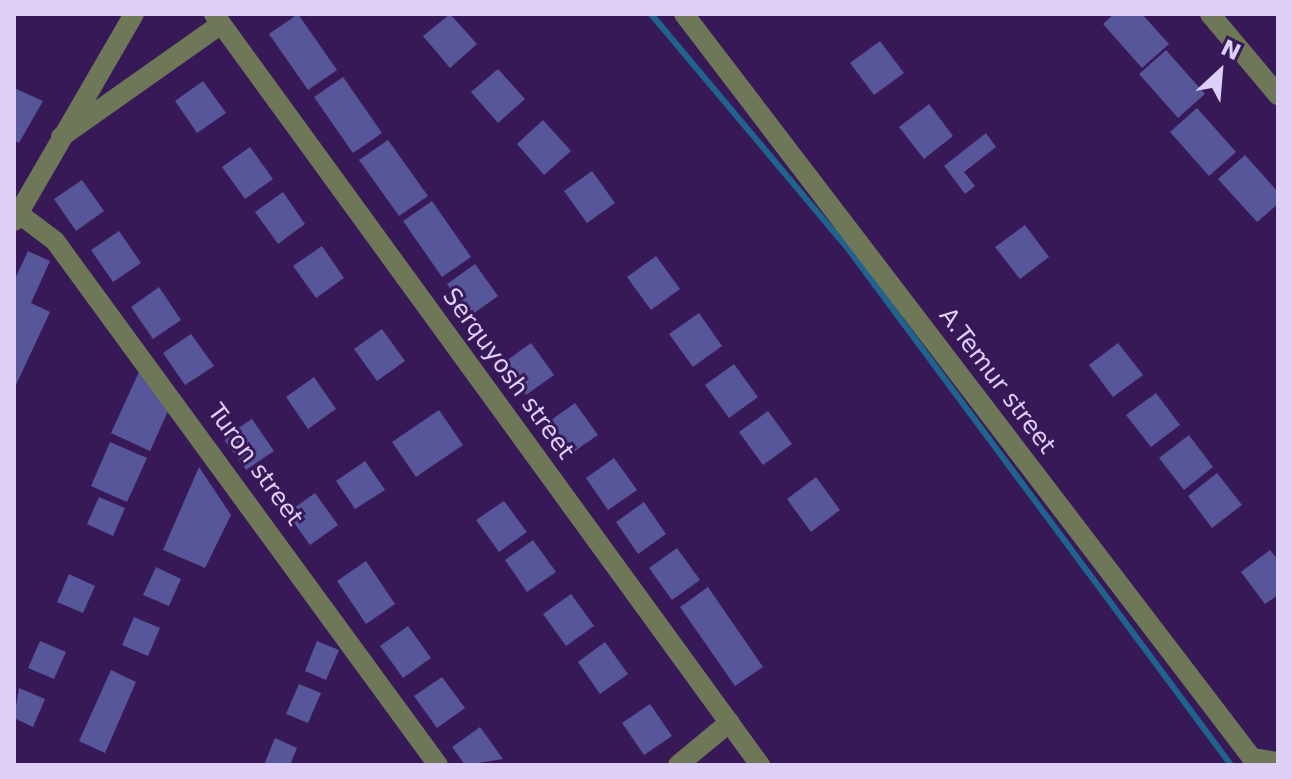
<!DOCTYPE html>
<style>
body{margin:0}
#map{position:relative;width:1292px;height:779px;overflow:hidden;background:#371957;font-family:"DejaVu Sans",sans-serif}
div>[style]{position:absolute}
.stream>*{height:6px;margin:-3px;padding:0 3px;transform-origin:3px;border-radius:3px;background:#20638e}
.building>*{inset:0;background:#57569a}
.minor>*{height:20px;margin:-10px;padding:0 10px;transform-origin:10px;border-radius:10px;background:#6e7758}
span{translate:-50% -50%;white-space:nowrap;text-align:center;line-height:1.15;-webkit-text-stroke:6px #371957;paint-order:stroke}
.street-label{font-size:24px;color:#ddcff5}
.frame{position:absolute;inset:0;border:16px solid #ddcff5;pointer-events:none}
.north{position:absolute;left:1180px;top:32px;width:80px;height:80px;-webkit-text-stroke:6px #371957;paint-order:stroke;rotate:26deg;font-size:22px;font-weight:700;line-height:32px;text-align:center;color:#ddcff5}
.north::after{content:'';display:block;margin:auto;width:28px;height:36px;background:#ddcff5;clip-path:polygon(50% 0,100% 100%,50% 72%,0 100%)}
</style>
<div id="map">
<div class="stream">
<div style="left:651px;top:14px;width:303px;rotate:50deg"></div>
<div style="left:846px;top:246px;width:646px;rotate:53.43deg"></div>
</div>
<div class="building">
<div style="clip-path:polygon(298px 14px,337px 70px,308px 90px,269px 34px)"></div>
<div style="clip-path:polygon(450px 14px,477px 44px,450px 68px,423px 36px)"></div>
<div style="clip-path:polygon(1114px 14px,1142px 14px,1169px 44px,1142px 68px,1103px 24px)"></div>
<div style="clip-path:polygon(880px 41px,904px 73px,874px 95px,850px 63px)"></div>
<div style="clip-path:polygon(1166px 50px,1205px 94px,1178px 118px,1139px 74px)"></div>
<div style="clip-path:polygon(498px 69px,525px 99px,498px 123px,471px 92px)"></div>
<div style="clip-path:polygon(343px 77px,382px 133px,353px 153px,314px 97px)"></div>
<div style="clip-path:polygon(203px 81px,226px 113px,197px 133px,175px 101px)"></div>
<div style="clip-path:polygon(14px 88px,43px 101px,19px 143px,14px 141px)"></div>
<div style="clip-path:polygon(929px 104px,953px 136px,924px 159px,899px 127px)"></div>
<div style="clip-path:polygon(1197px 108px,1236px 152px,1209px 176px,1170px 132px)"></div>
<div style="clip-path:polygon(543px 120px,571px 151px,544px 175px,517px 144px)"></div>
<div style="clip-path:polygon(986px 133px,996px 147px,964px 172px,975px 186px,965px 194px,944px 166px)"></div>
<div style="clip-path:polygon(388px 140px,428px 196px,399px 216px,359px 160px)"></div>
<div style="clip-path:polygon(250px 147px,273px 179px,245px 199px,222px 167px)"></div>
<div style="clip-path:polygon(1245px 155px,1278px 192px,1278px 204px,1257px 222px,1218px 179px)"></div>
<div style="clip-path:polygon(592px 171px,615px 203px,587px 223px,564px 191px)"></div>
<div style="clip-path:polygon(82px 180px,104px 211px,76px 231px,54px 199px)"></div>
<div style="clip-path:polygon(283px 192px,305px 224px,278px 244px,255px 212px)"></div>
<div style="clip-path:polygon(432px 201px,471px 257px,442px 277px,403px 221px)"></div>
<div style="clip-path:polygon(1025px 225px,1049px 257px,1020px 279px,995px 247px)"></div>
<div style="clip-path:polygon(119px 231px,141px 263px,113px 282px,91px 250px)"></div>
<div style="clip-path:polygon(322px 246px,344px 278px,316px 298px,293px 266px)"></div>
<div style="clip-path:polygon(28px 251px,50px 261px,31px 303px,50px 312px,14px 389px,14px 281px)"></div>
<div style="clip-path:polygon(656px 256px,680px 289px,651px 310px,627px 277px)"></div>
<div style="clip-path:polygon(475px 264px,498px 296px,470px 316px,447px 284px)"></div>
<div style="clip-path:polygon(159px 287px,181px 320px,153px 339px,131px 307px)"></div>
<div style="clip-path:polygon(699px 313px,722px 346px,693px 367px,669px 334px)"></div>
<div style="clip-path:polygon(382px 329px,405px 361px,377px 381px,354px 349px)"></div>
<div style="clip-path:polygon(191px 334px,214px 366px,185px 385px,163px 353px)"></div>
<div style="clip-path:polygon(531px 343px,554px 375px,526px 395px,503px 363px)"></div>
<div style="clip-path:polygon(1118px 343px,1143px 375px,1113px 397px,1089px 365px)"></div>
<div style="clip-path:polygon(734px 364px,758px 397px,729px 418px,705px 385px)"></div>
<div style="clip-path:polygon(139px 372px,169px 409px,150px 451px,111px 433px)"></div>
<div style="clip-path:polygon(314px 377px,336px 409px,308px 429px,286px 397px)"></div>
<div style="clip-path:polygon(1156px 393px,1180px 425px,1151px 447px,1126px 415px)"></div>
<div style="clip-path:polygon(575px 403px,598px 435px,569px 455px,547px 423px)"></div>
<div style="clip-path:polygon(439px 410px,463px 445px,416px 477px,392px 442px)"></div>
<div style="clip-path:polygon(768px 411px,792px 444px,763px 465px,739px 432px)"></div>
<div style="clip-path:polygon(252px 419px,274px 451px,246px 470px,223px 438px)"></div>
<div style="clip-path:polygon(1189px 435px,1213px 467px,1184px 490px,1159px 458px)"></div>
<div style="clip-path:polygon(110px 442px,147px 458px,127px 502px,91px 486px)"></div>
<div style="clip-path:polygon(614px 458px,637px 490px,608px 510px,586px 478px)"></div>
<div style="clip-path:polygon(365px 461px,385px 490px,355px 509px,336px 481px)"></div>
<div style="clip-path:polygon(199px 467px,231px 515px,205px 568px,163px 550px)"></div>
<div style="clip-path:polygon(1217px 473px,1242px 505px,1212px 528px,1188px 496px)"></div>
<div style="clip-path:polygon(816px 477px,840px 510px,811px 532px,787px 499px)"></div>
<div style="clip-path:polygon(315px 493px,338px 525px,310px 545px,287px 513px)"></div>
<div style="clip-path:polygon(99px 497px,125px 508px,113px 536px,87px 524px)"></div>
<div style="clip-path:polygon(504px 501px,527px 532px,499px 552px,476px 520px)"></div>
<div style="clip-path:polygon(644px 502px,666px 534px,638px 554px,616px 522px)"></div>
<div style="clip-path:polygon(533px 540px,556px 572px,527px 592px,505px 560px)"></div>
<div style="clip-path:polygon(677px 548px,700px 580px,672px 600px,649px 568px)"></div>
<div style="clip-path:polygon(1270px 550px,1278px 560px,1278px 595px,1265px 604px,1241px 572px)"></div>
<div style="clip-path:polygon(366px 561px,395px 604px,366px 624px,337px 581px)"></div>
<div style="clip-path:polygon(156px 567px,181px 579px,169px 606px,143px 595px)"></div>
<div style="clip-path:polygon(69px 574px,95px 586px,83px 613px,57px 602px)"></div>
<div style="clip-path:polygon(708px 587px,763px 667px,735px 686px,680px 607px)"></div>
<div style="clip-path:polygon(571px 594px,594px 626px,566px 646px,543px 614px)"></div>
<div style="clip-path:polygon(134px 617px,160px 628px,148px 656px,122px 645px)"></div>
<div style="clip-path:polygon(408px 626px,431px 658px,403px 678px,380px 646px)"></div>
<div style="clip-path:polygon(40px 641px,66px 652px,54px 679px,28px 668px)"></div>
<div style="clip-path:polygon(317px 641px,339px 650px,326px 680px,305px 671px)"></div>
<div style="clip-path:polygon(605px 642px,628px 674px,600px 694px,578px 662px)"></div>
<div style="clip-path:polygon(111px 670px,136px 682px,105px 753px,79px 741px)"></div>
<div style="clip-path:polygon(442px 677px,465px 708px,437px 728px,414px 696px)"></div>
<div style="clip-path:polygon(299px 684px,321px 693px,308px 723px,286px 714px)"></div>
<div style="clip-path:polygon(19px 688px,45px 699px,33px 727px,14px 718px)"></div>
<div style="clip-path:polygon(650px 704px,672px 736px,644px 755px,622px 723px)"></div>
<div style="clip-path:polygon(480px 727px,503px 759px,465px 765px,452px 747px)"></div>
<div style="clip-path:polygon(275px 738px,297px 748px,290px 765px,264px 765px)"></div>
</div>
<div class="minor">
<div style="left:214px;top:14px;width:929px;rotate:53.98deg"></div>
<div style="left:684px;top:14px;width:936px;rotate:52.64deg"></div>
<div style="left:1252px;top:758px;width:26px;rotate:9deg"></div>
<div style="left:1210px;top:14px;width:106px;rotate:50deg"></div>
<div style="left:61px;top:137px;width:196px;rotate:-35.2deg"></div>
<div style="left:14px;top:210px;width:51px;rotate:37.1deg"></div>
<div style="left:55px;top:241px;width:649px;rotate:53.84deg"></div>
<div style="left:14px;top:221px;width:239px;rotate:-59.9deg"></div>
<div style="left:678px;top:765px;width:67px;rotate:-39.6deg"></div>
</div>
<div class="street-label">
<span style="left:508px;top:374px;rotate:54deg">Serquyosh street</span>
<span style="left:997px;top:381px;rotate:53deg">A.Temur street</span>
<span style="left:255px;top:465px;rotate:54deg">Turon street</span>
</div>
<div class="frame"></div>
<div class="north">N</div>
</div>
